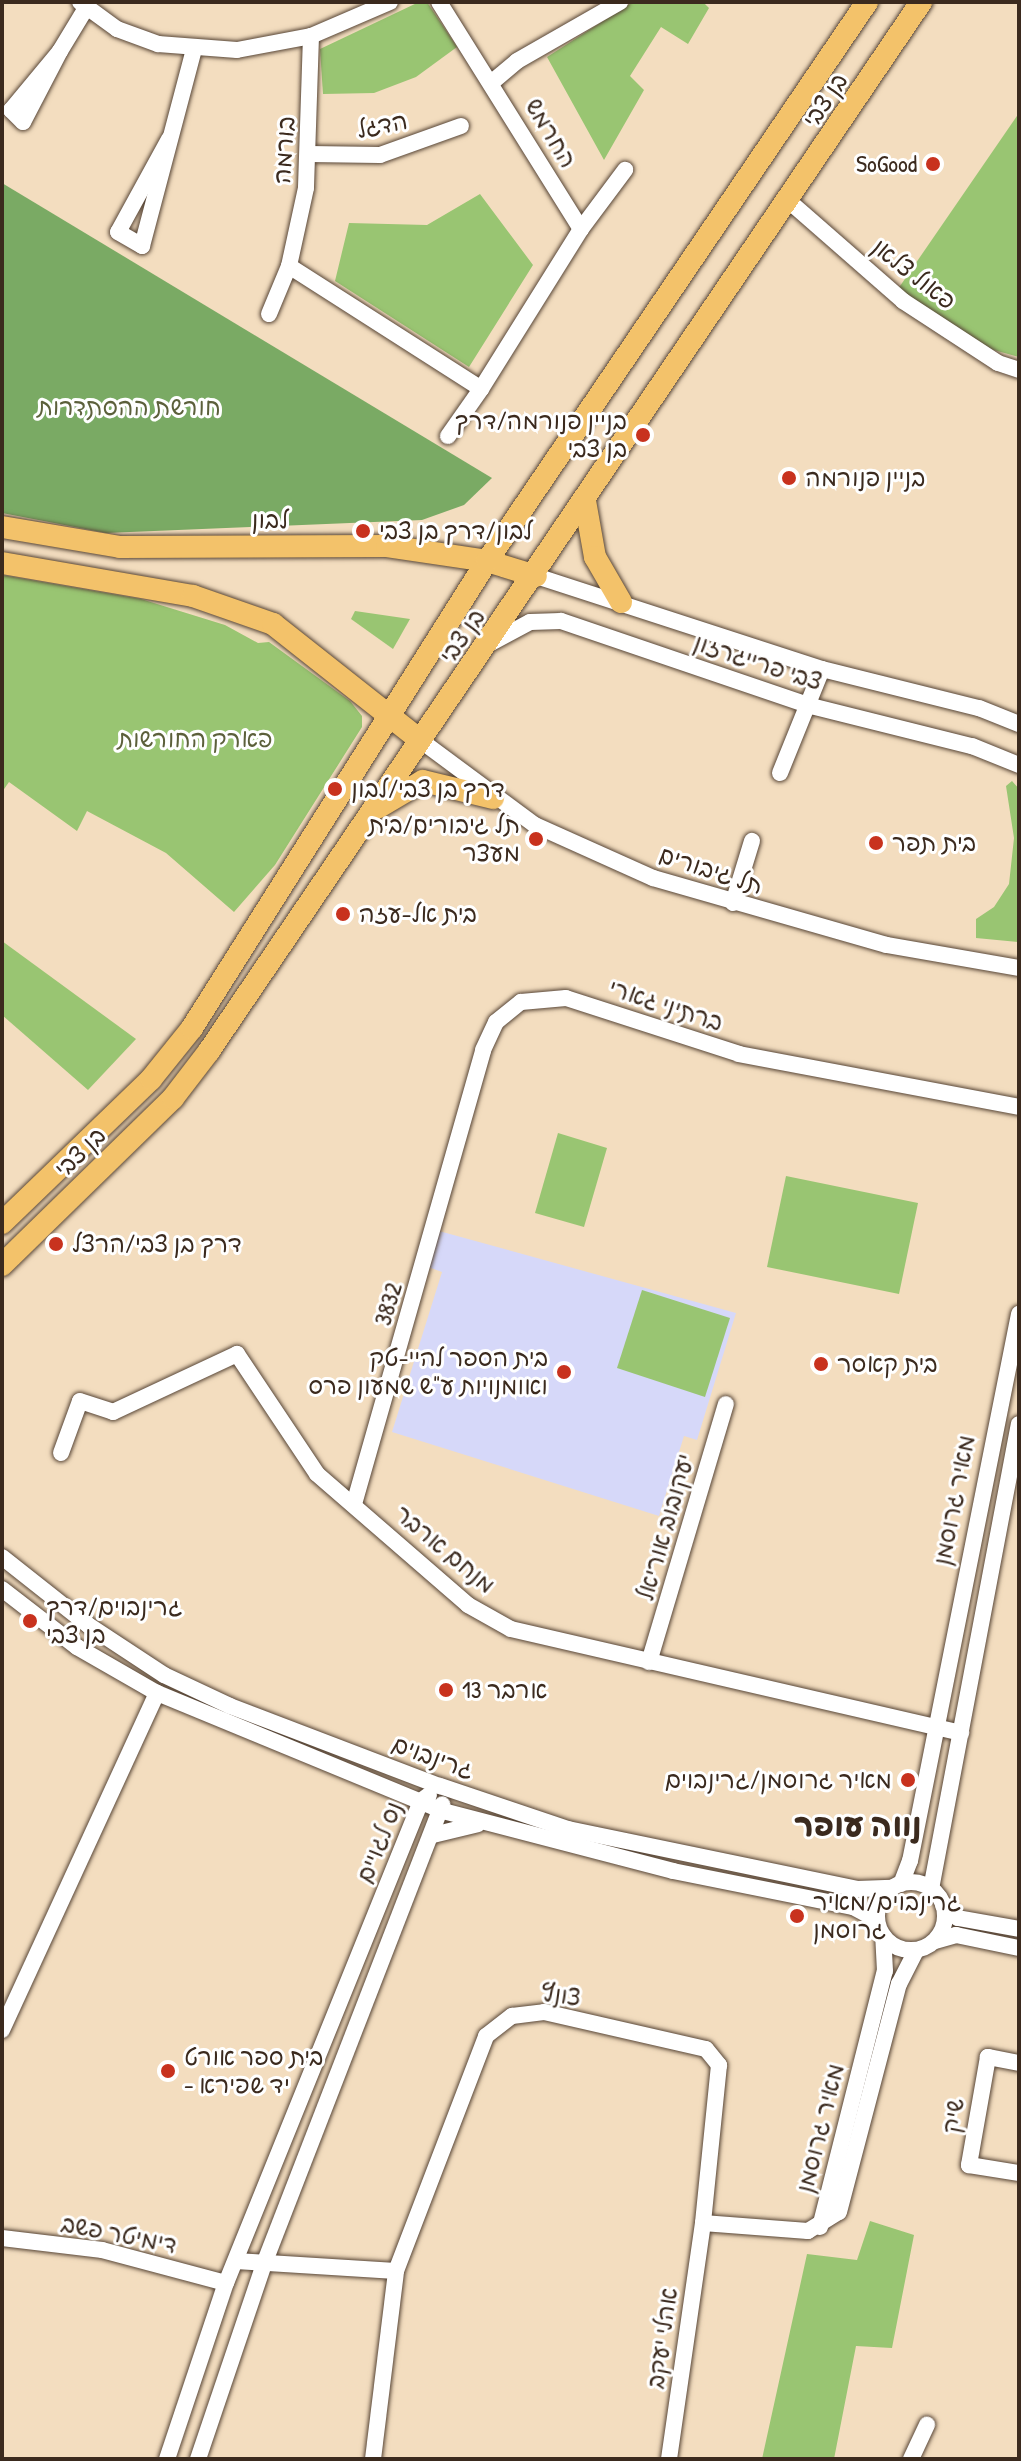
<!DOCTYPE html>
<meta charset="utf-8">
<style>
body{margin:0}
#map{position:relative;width:1021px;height:2461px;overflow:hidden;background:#f3ddbf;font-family:"Patrick Hand","Playpen Sans Hebrew",sans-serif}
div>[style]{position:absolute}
.built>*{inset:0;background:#d6d8f9}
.green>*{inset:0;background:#99c572}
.forest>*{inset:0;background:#7aaa64}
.roads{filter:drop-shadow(0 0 2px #574536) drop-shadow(0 0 2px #574536)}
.minor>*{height:16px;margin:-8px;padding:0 8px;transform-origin:8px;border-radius:8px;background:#fff}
.minor>.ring{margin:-8px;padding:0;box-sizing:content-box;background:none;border:16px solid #fff;border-radius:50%}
.major>*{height:22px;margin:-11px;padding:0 11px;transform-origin:11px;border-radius:11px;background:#f3c26a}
.dots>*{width:22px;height:22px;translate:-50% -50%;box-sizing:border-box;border:4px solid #fff;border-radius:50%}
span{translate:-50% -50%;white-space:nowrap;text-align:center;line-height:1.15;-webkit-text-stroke:6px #fff;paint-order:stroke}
.street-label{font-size:24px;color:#3b2a1e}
.poi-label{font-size:24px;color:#3b2a1e}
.right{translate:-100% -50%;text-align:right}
.left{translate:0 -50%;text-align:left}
.park-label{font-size:24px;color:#5c603b}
.district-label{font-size:32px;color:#3b2a1e;font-weight:700}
.frame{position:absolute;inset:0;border:4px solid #3b2a1e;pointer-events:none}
</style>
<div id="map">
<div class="built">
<div style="clip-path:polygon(439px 1231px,736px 1313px,697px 1440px,684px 1436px,659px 1516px,392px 1432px,442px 1272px,428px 1267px)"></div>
</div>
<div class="green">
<div style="clip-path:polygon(419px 2px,427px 2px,457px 47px,416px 77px,374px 93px,323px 94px,320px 49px)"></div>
<div style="clip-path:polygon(633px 2px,703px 2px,709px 8px,688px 44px,661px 27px,630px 76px,644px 90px,604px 160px,547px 57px)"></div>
<div style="clip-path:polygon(1019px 113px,1019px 357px,983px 347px,898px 289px)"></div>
<div style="clip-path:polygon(480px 194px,533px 265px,469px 367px,335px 281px,349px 223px,427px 225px)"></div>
<div style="clip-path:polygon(2px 575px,141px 599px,225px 625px,258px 643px,269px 642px,350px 701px,362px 716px,362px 727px,275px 865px,234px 912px,166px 853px,87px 811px,77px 831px,9px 782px,2px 792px)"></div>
<div style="clip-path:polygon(355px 611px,410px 619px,393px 649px,351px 619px)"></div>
<div style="clip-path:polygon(1012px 781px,1019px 789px,1019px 942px,976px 938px,976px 919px,994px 907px,1009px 884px,1014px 838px,1006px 786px)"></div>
<div style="clip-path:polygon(2px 941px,136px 1039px,88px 1090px,2px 1015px)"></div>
<div style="clip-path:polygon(558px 1133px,607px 1148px,584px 1227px,535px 1213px)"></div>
<div style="clip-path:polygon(786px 1176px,918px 1203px,899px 1294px,767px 1267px)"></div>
<div style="clip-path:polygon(642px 1290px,730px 1318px,705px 1397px,617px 1368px)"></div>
<div style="clip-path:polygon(870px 2221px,914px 2235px,892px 2348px,856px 2346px,834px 2459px,762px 2459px,807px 2254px,857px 2260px)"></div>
</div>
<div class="forest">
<div style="clip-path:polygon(2px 183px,492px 478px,464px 505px,422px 520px,106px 533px,2px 513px)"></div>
</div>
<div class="roads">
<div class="minor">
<div style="left:80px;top:2px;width:46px;rotate:36.1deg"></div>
<div style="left:117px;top:29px;width:44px;rotate:20.1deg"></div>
<div style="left:158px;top:44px;width:79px;rotate:4.3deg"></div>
<div style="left:237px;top:50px;width:75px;rotate:-10.7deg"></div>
<div style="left:311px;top:36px;width:86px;rotate:-23.3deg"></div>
<div style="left:439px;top:2px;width:268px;rotate:58deg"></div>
<div style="left:581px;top:229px;width:74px;rotate:-53.3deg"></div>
<div style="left:311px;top:36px;width:152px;rotate:91.9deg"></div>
<div style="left:306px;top:188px;width:80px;rotate:102.3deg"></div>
<div style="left:289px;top:266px;width:228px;rotate:32.6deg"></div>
<div style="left:481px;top:389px;width:189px;rotate:-58deg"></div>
<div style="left:60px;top:51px;width:80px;rotate:117.5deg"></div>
<div style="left:23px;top:122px;width:17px;rotate:-135deg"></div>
<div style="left:11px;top:110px;width:77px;rotate:-50.3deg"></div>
<div style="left:60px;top:51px;width:50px;rotate:-58.8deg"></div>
<div style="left:491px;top:83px;width:34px;rotate:-40deg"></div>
<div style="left:517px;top:61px;width:119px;rotate:-29.8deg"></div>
<div style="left:169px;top:139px;width:106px;rotate:118.7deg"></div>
<div style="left:118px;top:232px;width:28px;rotate:30deg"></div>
<div style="left:142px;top:246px;width:204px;rotate:-75.2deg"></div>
<div style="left:309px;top:154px;width:71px;rotate:0.8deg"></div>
<div style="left:380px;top:155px;width:86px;rotate:-19.7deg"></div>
<div style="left:790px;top:202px;width:150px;rotate:41.2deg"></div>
<div style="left:903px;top:301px;width:113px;rotate:33.1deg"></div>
<div style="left:998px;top:363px;width:22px;rotate:18deg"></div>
<div style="left:269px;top:314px;width:52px;rotate:-67.4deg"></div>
<div style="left:448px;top:436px;width:57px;rotate:-54.9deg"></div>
<div style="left:536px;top:576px;width:301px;rotate:18deg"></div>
<div style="left:822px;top:669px;width:162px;rotate:14deg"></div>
<div style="left:979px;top:708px;width:43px;rotate:21.8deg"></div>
<div style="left:491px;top:643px;width:44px;rotate:-28.3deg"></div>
<div style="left:530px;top:622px;width:31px;rotate:-2deg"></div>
<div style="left:561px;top:621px;width:264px;rotate:18.8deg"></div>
<div style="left:811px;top:706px;width:166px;rotate:14deg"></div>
<div style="left:972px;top:746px;width:51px;rotate:22deg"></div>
<div style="left:420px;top:740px;width:143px;rotate:36.5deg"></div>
<div style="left:535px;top:825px;width:129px;rotate:24.2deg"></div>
<div style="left:653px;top:878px;width:243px;rotate:16deg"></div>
<div style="left:887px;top:945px;width:134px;rotate:9.9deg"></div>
<div style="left:780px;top:773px;width:112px;rotate:-68deg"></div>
<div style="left:733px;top:903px;width:65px;rotate:-73deg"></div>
<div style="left:61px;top:1453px;width:55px;rotate:-69.9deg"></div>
<div style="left:80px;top:1401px;width:35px;rotate:18deg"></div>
<div style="left:113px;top:1412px;width:137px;rotate:-25.1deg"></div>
<div style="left:237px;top:1354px;width:144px;rotate:56.3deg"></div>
<div style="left:317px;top:1474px;width:200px;rotate:40.9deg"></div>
<div style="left:468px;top:1605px;width:49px;rotate:29.2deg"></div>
<div style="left:511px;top:1629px;width:462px;rotate:13deg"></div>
<div style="left:354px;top:1504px;width:472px;rotate:-74.1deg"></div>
<div style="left:483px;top:1050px;width:31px;rotate:-65deg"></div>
<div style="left:496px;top:1022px;width:32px;rotate:-39deg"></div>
<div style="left:521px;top:1002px;width:45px;rotate:-5.1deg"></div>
<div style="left:566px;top:998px;width:182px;rotate:17.9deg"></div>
<div style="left:739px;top:1054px;width:285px;rotate:10.7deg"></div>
<div style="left:2px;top:1557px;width:110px;rotate:38.3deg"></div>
<div style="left:88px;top:1625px;width:91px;rotate:33.3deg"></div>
<div style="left:164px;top:1675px;width:73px;rotate:25.2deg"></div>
<div style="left:230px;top:1706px;width:225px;rotate:20.9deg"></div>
<div style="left:440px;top:1786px;width:135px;rotate:18.6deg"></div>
<div style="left:568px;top:1829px;width:295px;rotate:11.7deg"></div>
<div style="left:857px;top:1889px;width:35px;rotate:-2deg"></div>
<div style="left:2px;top:1589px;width:95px;rotate:37.7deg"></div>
<div style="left:77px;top:1647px;width:92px;rotate:29.9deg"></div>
<div style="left:157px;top:1693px;width:309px;rotate:22.4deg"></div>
<div style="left:443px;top:1811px;width:238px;rotate:14.6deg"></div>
<div style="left:673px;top:1871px;width:184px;rotate:11.3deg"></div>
<div style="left:853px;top:1907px;width:27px;rotate:28deg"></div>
<div style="left:649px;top:1662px;width:269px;rotate:-73.4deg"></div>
<div style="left:433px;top:1835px;width:46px;rotate:-13.7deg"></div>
<div class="ring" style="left:877px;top:1882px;width:52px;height:52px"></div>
<div style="left:901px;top:1884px;width:25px;rotate:-69deg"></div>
<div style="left:910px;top:1861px;width:558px;rotate:-78.73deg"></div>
<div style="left:931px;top:1889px;width:473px;rotate:-79.3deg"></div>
<div style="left:943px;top:1905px;width:20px;rotate:41deg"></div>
<div style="left:958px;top:1918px;width:62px;rotate:10.2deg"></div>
<div style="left:935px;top:1941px;width:22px;rotate:-16deg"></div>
<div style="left:956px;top:1935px;width:64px;rotate:11.7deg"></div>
<div style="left:2px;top:2030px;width:371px;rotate:-65.3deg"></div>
<div style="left:1019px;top:2063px;width:32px;rotate:-169deg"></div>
<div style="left:988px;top:2057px;width:110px;rotate:100deg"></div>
<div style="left:969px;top:2165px;width:51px;rotate:9.1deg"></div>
<div style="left:703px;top:2223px;width:105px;rotate:4.4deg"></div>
<div style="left:808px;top:2231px;width:36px;rotate:-32deg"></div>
<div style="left:839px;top:2212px;width:236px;rotate:-75.3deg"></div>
<div style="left:899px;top:1984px;width:37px;rotate:-63deg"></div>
<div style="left:820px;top:2227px;width:264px;rotate:-75.8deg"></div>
<div style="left:885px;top:1971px;width:35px;rotate:-93deg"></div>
<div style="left:2px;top:2238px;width:101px;rotate:6.8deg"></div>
<div style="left:102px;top:2250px;width:128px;rotate:14.9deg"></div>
<div style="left:236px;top:2261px;width:160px;rotate:3.6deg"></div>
<div style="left:396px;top:2271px;width:252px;rotate:-69deg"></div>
<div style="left:486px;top:2036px;width:33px;rotate:-38deg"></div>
<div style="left:512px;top:2016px;width:32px;rotate:-7deg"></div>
<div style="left:544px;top:2012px;width:166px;rotate:12.9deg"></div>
<div style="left:706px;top:2049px;width:21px;rotate:51deg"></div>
<div style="left:719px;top:2065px;width:159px;rotate:95.8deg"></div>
<div style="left:703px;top:2223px;width:238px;rotate:98.2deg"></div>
<div style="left:167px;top:2459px;width:186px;rotate:-71.5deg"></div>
<div style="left:226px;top:2283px;width:520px;rotate:-67.97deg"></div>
<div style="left:421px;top:1801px;width:10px;rotate:-37deg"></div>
<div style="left:198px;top:2459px;width:206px;rotate:-71.3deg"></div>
<div style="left:264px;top:2264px;width:493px;rotate:-68.8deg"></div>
<div style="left:373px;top:2459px;width:189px;rotate:-83deg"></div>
<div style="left:911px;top:2459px;width:38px;rotate:-65deg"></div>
</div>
<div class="major">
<div style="left:585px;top:501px;width:57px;rotate:79.9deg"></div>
<div style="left:595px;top:557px;width:52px;rotate:60deg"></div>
<div style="left:2px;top:527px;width:120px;rotate:9.6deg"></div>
<div style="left:120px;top:547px;width:267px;rotate:-0.2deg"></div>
<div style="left:387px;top:546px;width:101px;rotate:8.5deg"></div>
<div style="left:487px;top:561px;width:51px;rotate:17deg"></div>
<div style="left:2px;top:563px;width:194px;rotate:9.8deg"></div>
<div style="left:193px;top:596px;width:85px;rotate:19.3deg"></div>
<div style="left:273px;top:624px;width:187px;rotate:38.3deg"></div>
<div style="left:379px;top:807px;width:51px;rotate:-30.6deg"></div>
<div style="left:423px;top:781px;width:72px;rotate:13.7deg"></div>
<div style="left:2px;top:1223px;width:207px;rotate:-44deg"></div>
<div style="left:151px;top:1079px;width:65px;rotate:-51.2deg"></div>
<div style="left:192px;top:1028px;width:552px;rotate:-57.72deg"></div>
<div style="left:487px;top:561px;width:676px;rotate:-55.79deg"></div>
<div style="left:2px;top:1265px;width:239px;rotate:-44.3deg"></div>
<div style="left:173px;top:1098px;width:59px;rotate:-52.5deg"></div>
<div style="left:209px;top:1051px;width:1268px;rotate:-55.83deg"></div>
</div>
</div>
<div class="dots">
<div style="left:933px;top:164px;background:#c8321e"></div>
<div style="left:643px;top:435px;background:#c8321e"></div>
<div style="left:789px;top:478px;background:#c8321e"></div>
<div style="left:363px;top:531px;background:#c8321e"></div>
<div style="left:335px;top:789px;background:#c8321e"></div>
<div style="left:536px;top:839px;background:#c8321e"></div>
<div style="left:876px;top:843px;background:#c8321e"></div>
<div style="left:343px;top:914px;background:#c8321e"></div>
<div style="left:56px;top:1244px;background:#c8321e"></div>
<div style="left:821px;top:1364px;background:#c8321e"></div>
<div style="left:564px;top:1372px;background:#c8321e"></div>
<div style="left:30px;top:1621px;background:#c8321e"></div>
<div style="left:446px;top:1690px;background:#c8321e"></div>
<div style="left:908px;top:1780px;background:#c8321e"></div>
<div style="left:797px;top:1916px;background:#c8321e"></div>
<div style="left:168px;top:2071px;background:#c8321e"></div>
</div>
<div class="street-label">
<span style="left:825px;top:100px;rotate:-56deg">בן צבי</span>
<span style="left:382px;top:125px;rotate:-11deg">הדגל</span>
<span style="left:551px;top:133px;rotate:59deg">החרמש</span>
<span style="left:284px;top:150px;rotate:-86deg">בורמה</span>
<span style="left:914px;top:274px;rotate:38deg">פאול צלאן</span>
<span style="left:270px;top:520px">לבון</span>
<span style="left:462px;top:636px;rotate:-55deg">בן צבי</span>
<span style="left:758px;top:662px;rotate:18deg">צבי פרייגרזון</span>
<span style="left:711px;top:870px;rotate:18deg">תל גיבורים</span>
<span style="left:666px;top:1005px;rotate:18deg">ברתיני גארי</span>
<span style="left:80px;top:1152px;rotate:-44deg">בן צבי</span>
<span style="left:388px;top:1304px;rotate:-73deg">3832</span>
<span style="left:954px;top:1500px;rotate:-79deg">מאיר גרוסמן</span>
<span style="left:665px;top:1527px;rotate:-74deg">יעקובוב אוריאל</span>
<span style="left:445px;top:1549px;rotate:40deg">מנחם ארבר</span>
<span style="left:433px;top:1757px;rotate:20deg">גרינבוים</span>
<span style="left:379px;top:1842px;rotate:-68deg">נס לגויים</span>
<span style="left:561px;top:1995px;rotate:7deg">צונץ</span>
<span style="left:953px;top:2116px;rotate:-80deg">שיק</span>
<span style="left:820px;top:2128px;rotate:-76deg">מאיר גרוסמן</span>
<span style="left:119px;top:2234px;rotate:11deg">דימיטר פשב</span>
<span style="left:662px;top:2338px;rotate:-82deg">אהלי יעקב</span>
</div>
<div class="poi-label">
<span class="right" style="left:917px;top:164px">SoGood</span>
<span class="right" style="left:627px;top:435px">בניין פנורמה/דרך<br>בן צבי</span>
<span class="left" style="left:805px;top:478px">בניין פנורמה</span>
<span class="left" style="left:379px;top:531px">לבון/דרך בן צבי</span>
<span class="left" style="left:351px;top:789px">דרך בן צבי/לבון</span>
<span class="right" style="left:520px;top:839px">תל גיבורים/בית<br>מעצר</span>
<span class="left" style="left:892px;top:843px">בית תפר</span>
<span class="left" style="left:359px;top:914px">בית אל-עזה</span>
<span class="left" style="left:72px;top:1244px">דרך בן צבי/הרצל</span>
<span class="right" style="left:548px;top:1372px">בית הספר להיי-טק<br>ואומנויות ע"ש שמעון פרס</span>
<span class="left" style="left:837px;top:1364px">בית קאסר</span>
<span class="left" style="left:46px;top:1621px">גרינבוים/דרך<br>בן צבי</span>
<span class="left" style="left:462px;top:1690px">ארבר 13</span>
<span class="right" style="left:892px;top:1780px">מאיר גרוסמן/גרינבוים</span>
<span class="left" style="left:813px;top:1916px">גרינבוים/מאיר<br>גרוסמן</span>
<span class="left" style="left:184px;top:2071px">בית ספר אורט<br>- יד שפירא</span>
</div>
<div class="park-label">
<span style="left:129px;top:407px">חורשת ההסתדרות</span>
<span style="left:195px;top:739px">פארק החורשות</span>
</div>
<div class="district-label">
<span style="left:858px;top:1825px">נווה עופר</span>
</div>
<div class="frame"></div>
</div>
